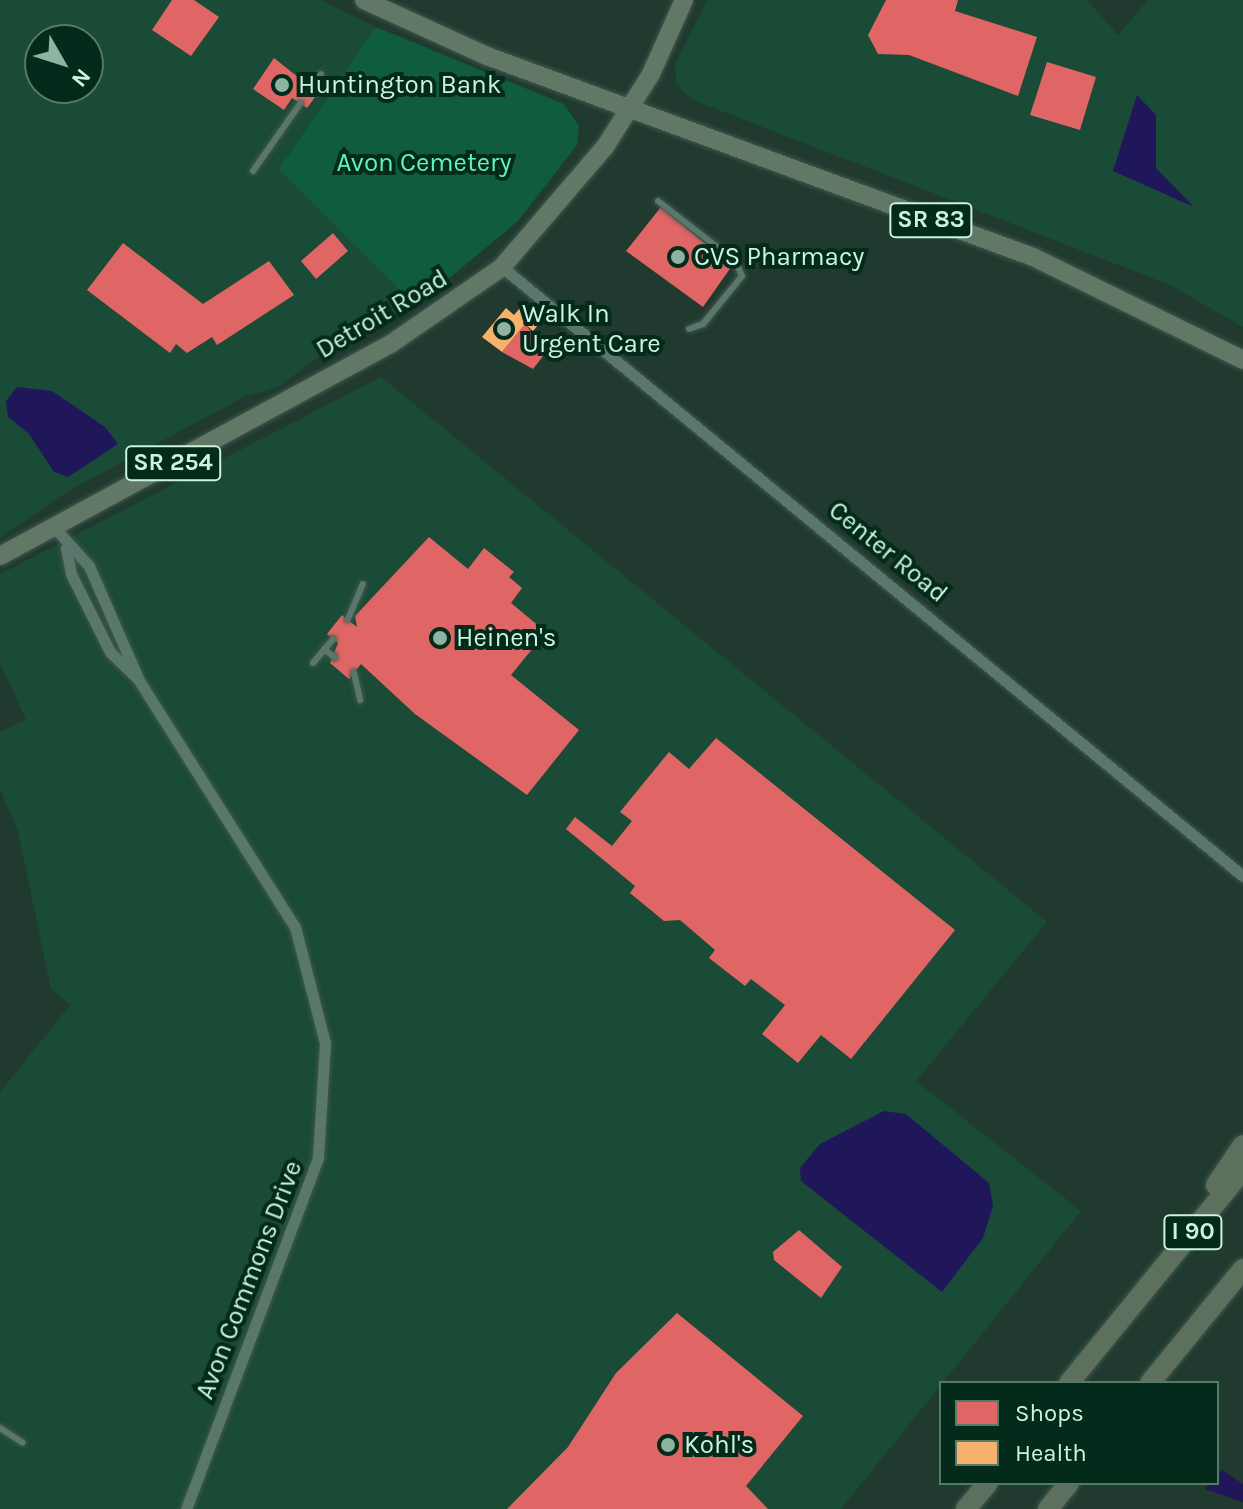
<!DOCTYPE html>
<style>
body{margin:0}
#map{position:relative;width:1243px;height:1509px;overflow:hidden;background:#203a2f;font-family:Karla,sans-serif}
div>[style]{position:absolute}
.built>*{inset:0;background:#1a4b36}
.green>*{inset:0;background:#0f5c3e}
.water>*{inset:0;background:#20175b}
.shops>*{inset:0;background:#e06666}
.health>*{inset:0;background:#f6b26b}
.roads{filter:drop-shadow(0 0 2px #41574d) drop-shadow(0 0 2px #41574d)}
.lane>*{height:6px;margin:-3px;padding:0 3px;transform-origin:3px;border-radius:3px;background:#59776a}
.street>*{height:11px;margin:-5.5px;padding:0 5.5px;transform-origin:5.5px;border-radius:5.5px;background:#59776a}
.primary>*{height:18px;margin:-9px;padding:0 9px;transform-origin:9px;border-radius:9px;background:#617866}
.highway>*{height:20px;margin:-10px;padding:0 10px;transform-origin:10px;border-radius:10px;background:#5c705d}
.dots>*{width:22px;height:22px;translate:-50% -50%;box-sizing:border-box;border:4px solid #032a1a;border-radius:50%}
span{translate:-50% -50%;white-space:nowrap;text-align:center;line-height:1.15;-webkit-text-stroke:8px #032a1a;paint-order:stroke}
.shield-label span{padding:2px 6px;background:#032a1a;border:2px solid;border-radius:6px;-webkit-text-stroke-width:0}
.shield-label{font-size:24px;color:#caf4dd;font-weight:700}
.poi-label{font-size:26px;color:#caf4dd}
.left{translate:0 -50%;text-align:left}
.park-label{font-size:26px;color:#63f4b3}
.street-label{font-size:26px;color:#caf4dd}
.legend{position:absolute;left:939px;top:1381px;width:280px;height:104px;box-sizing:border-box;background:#032a1a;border:2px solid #537b68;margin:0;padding:10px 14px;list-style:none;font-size:24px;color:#caf4dd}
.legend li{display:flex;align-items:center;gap:16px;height:40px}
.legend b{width:40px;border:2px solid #537b68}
.north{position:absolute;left:24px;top:24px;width:80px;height:80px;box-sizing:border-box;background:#032a1a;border:2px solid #537b68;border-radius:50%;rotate:129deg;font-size:22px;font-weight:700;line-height:32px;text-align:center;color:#caf4dd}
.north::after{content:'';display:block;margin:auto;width:28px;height:36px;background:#8eb3a0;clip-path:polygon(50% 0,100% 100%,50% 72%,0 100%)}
</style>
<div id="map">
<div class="built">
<div style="clip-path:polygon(evenodd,0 0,321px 0,376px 27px,280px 169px,416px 306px,352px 331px,280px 386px,246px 396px,70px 490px,0 538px,0 0,40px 40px,88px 40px,88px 88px,40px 88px,40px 40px)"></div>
<div style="clip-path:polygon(707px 0,1087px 0,1118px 35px,1148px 0,1243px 0,1243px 327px,1170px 285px,693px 100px,676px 84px,675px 64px)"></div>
<div style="clip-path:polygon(381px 377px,1047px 922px,916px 1081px,1081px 1211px,841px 1509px,0 1509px,0 1092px,70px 1005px,51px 989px,18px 832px,0 789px,0 732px,26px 720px,0 663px,0 574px)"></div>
</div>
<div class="green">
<div style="clip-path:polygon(376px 27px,564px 104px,579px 126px,577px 145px,518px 221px,416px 306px,279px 169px)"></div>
</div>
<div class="water">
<div style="clip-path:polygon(1137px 95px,1156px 115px,1156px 168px,1194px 207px,1113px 171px)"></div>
<div style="clip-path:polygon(17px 387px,52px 391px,105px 427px,118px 444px,68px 477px,54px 472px,29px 434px,8px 417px,6px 401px)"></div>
<div style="clip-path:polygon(884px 1111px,906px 1114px,989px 1183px,993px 1206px,983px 1238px,942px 1292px,801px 1181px,800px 1168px,820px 1144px)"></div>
<div style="clip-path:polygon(1222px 1470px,1243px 1484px,1243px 1502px,1205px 1489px)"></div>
</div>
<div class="shops">
<div style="clip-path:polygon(172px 0,194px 0,219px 17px,191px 56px,152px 30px)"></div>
<div style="clip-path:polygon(886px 0,958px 0,955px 11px,1037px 37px,1018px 96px,909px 55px,878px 54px,868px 35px)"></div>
<div style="clip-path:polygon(274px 58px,318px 93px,307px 108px,292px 98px,284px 110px,253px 89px)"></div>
<div style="clip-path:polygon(1047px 62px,1096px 77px,1080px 130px,1030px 115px)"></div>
<div style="clip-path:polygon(661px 207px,723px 258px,732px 246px,741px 253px,703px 307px,626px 251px)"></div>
<div style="clip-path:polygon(333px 233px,348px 251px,316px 279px,301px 261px)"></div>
<div style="clip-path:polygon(123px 243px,203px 304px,269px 261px,294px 295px,217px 345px,212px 337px,187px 353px,176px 344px,170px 353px,87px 290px)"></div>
<div style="clip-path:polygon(525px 324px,547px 351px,533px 369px,502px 352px)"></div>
<div style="clip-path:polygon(429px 537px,468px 569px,484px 548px,514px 572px,509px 577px,522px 588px,511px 603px,546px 632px,511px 675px,579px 730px,527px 795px,415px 714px,361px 664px,349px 679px,330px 663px,338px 643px,327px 634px,342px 615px,357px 627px,355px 616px)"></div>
<div style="clip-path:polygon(716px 738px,955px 930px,851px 1059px,821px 1035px,798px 1063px,762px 1034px,785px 1005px,751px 979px,745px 986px,709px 958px,715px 950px,680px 920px,664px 921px,630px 893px,635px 886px,566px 829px,575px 817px,612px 846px,632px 821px,620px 812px,669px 752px,689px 769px)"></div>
<div style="clip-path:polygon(799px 1230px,842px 1267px,821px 1298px,774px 1260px,773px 1252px)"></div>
<div style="clip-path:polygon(677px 1313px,803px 1416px,746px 1486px,768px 1509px,507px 1509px,568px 1447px,616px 1373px)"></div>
</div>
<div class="health">
<div style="clip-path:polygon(506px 308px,514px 315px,520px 308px,539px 324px,533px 331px,525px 324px,502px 352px,482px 337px)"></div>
</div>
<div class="roads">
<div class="lane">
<div style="left:311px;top:88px;width:17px;rotate:-54deg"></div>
<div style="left:253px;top:171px;width:82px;rotate:-55deg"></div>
<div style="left:658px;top:201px;width:86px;rotate:37.9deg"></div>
<div style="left:689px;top:329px;width:15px;rotate:-20deg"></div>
<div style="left:703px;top:324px;width:62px;rotate:-50.9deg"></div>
<div style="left:742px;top:276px;width:17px;rotate:-114deg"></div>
<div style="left:348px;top:619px;width:38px;rotate:-67deg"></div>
<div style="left:324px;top:649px;width:13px;rotate:39deg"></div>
<div style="left:313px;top:663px;width:31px;rotate:-50deg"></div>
<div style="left:354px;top:673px;width:28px;rotate:77deg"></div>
<div style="left:0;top:1428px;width:27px;rotate:33deg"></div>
</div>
<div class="street">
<div style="left:502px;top:267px;width:959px;rotate:39.42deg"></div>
<div style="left:54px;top:527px;width:52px;rotate:48.1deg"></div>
<div style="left:89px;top:566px;width:122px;rotate:66.4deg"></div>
<div style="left:66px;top:548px;width:26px;rotate:79deg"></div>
<div style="left:71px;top:574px;width:87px;rotate:63.4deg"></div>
<div style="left:110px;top:652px;width:39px;rotate:44deg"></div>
<div style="left:138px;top:679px;width:294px;rotate:57.7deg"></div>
<div style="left:295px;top:927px;width:120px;rotate:75.5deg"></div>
<div style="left:325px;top:1043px;width:115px;rotate:93.5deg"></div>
<div style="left:318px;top:1158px;width:375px;rotate:110.6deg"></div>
</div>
<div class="primary">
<div style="left:364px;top:0;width:135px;rotate:24.5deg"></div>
<div style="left:487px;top:56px;width:582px;rotate:20.21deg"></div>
<div style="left:1033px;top:257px;width:234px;rotate:26.1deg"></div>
<div style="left:0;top:556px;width:446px;rotate:-28.5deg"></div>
<div style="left:392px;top:343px;width:134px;rotate:-34.6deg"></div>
<div style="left:502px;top:267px;width:158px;rotate:-49.4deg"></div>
<div style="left:605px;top:147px;width:86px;rotate:-57.8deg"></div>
<div style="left:651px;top:74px;width:81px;rotate:-66deg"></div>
</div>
<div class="highway">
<div style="left:1216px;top:1185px;width:48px;rotate:-56deg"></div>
<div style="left:1069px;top:1383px;width:275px;rotate:-50.8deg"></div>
<div style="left:1150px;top:1383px;width:147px;rotate:-50.8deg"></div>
<div style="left:966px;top:1509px;width:34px;rotate:-50deg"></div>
<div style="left:1048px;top:1509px;width:33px;rotate:-51deg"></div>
</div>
</div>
<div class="dots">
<div style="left:282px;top:85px;background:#8eb3a0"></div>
<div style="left:678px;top:257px;background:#8eb3a0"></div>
<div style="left:504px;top:329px;background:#8eb3a0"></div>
<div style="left:440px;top:638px;background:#8eb3a0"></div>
<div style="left:668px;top:1445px;background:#8eb3a0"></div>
</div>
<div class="shield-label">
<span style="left:931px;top:220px">SR 83</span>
<span style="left:173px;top:463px">SR 254</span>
<span style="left:1193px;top:1232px">I 90</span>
</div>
<div class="poi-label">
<span class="left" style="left:298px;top:85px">Huntington Bank</span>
<span class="left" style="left:694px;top:257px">CVS Pharmacy</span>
<span class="left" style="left:522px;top:329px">Walk In<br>Urgent Care</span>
<span class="left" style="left:456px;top:638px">Heinen's</span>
<span class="left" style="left:684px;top:1445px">Kohl's</span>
</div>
<div class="park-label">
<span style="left:424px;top:163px">Avon Cemetery</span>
</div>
<div class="street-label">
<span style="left:382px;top:314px;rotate:-31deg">Detroit Road</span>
<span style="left:888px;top:552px;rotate:39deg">Center Road</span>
<span style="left:249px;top:1280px;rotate:-69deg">Avon Commons Drive</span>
</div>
<ul class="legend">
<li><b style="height:22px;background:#e06666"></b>Shops</li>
<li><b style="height:22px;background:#f6b26b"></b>Health</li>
</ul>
<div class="north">N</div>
</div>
